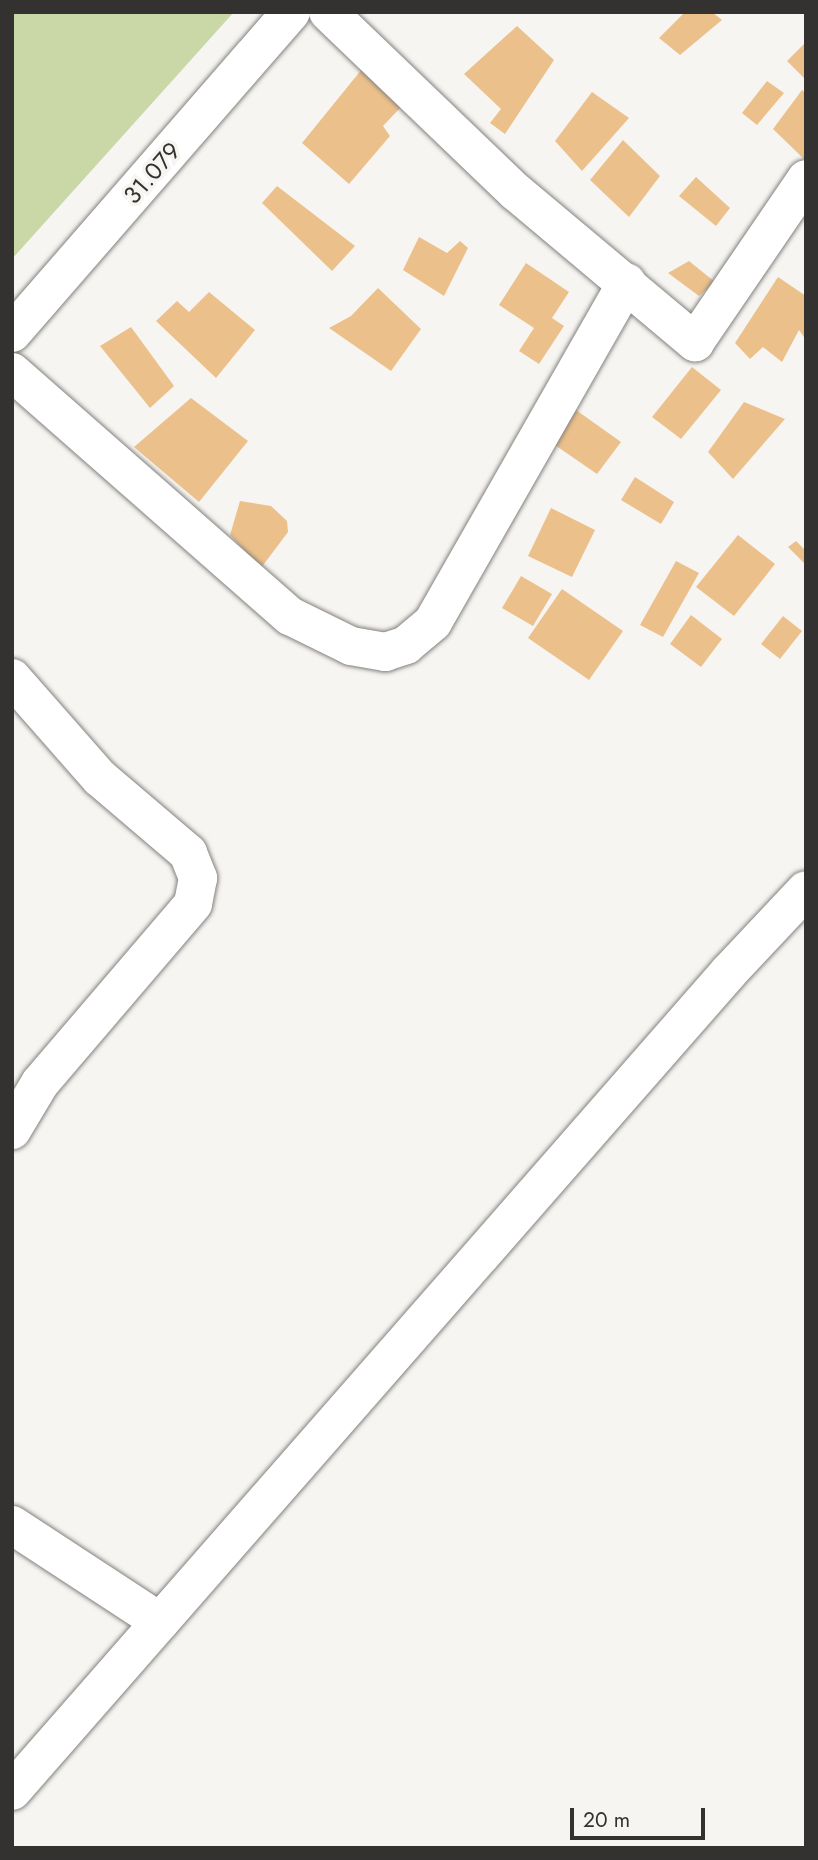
<!DOCTYPE html>
<style>
body{margin:0}
#map{position:relative;width:818px;height:1860px;overflow:hidden;background:#f7f5f2;font-family:Jost,sans-serif}
div>[style]{position:absolute}
.green>*{inset:0;background:#cad8a8}
.building>*{inset:0;background:#ecc08b}
.roads{filter:drop-shadow(0 0 2px #83817e) drop-shadow(0 0 2px #83817e)}
.street>*{height:38px;margin:-19px;padding:0 19px;transform-origin:19px;border-radius:19px;background:#fff}
.secondary>*{height:38px;margin:-19px;padding:0 19px;transform-origin:19px;border-radius:19px;background:#fff}
span{translate:-50% -50%;white-space:nowrap;text-align:center;line-height:1.15;-webkit-text-stroke:7px #f7f5f2;paint-order:stroke}
.street-label{font-size:24px;color:#333231}
.frame{position:absolute;inset:0;border:14px solid #333231;pointer-events:none}
.scale{position:absolute;left:570px;top:1808px;width:135px;height:32px;box-sizing:border-box;border:4px solid #333231;border-top:0;padding-left:9px;font-size:21px;line-height:24px;white-space:nowrap;color:#333231;-webkit-text-stroke:5px #f7f5f2;paint-order:stroke}
</style>
<div id="map">
<div class="green">
<div style="clip-path:polygon(12px 12px,234px 12px,12px 259px)"></div>
</div>
<div class="building">
<div style="clip-path:polygon(685px 12px,712px 12px,722px 20px,680px 55px,659px 38px)"></div>
<div style="clip-path:polygon(517px 26px,554px 60px,505px 134px,490px 123px,501px 109px,464px 74px)"></div>
<div style="clip-path:polygon(804px 44px,806px 46px,806px 80px,787px 61px)"></div>
<div style="clip-path:polygon(362px 69px,401px 107px,383px 126px,390px 136px,349px 184px,302px 143px)"></div>
<div style="clip-path:polygon(767px 81px,784px 93px,757px 125px,742px 113px)"></div>
<div style="clip-path:polygon(802px 90px,806px 93px,804px 159px,773px 129px)"></div>
<div style="clip-path:polygon(592px 92px,629px 118px,582px 171px,555px 141px)"></div>
<div style="clip-path:polygon(623px 140px,660px 176px,629px 217px,590px 180px)"></div>
<div style="clip-path:polygon(696px 177px,730px 208px,716px 226px,679px 196px)"></div>
<div style="clip-path:polygon(277px 186px,355px 246px,332px 271px,262px 203px)"></div>
<div style="clip-path:polygon(419px 237px,447px 253px,460px 241px,468px 248px,444px 296px,403px 270px)"></div>
<div style="clip-path:polygon(689px 261px,715px 282px,699px 296px,668px 273px)"></div>
<div style="clip-path:polygon(526px 263px,569px 292px,552px 318px,564px 326px,539px 364px,519px 351px,534px 328px,499px 305px)"></div>
<div style="clip-path:polygon(778px 277px,806px 296px,806px 340px,799px 330px,782px 362px,763px 347px,750px 359px,735px 343px)"></div>
<div style="clip-path:polygon(378px 288px,421px 329px,391px 371px,329px 328px,351px 316px)"></div>
<div style="clip-path:polygon(209px 292px,255px 330px,216px 378px,156px 321px,177px 301px,189px 312px)"></div>
<div style="clip-path:polygon(131px 327px,174px 386px,150px 408px,100px 346px)"></div>
<div style="clip-path:polygon(692px 367px,721px 390px,681px 439px,652px 417px)"></div>
<div style="clip-path:polygon(191px 398px,248px 441px,199px 502px,134px 447px)"></div>
<div style="clip-path:polygon(744px 402px,785px 419px,733px 479px,708px 452px)"></div>
<div style="clip-path:polygon(576px 410px,621px 442px,597px 474px,552px 443px)"></div>
<div style="clip-path:polygon(635px 477px,674px 502px,661px 524px,621px 500px)"></div>
<div style="clip-path:polygon(240px 501px,271px 506px,287px 521px,288px 532px,261px 568px,230px 535px)"></div>
<div style="clip-path:polygon(551px 508px,595px 530px,572px 577px,528px 556px)"></div>
<div style="clip-path:polygon(738px 535px,775px 564px,734px 616px,696px 587px)"></div>
<div style="clip-path:polygon(796px 541px,806px 551px,806px 565px,788px 547px)"></div>
<div style="clip-path:polygon(676px 561px,699px 573px,663px 637px,640px 625px)"></div>
<div style="clip-path:polygon(521px 576px,552px 594px,533px 626px,502px 608px)"></div>
<div style="clip-path:polygon(562px 589px,623px 631px,589px 680px,528px 638px)"></div>
<div style="clip-path:polygon(691px 615px,722px 639px,701px 667px,670px 644px)"></div>
<div style="clip-path:polygon(783px 616px,802px 631px,780px 659px,761px 644px)"></div>
</div>
<div class="roads">
<div class="street">
<div style="left:328px;top:12px;width:260px;rotate:43.8deg"></div>
<div style="left:516px;top:192px;width:234px;rotate:40deg"></div>
<div style="left:695px;top:342px;width:197px;rotate:-55.7deg"></div>
<div style="left:12px;top:333px;width:425px;rotate:-49deg"></div>
<div style="left:12px;top:372px;width:370px;rotate:41.3deg"></div>
<div style="left:290px;top:616px;width:68px;rotate:26.2deg"></div>
<div style="left:351px;top:646px;width:35px;rotate:10deg"></div>
<div style="left:385px;top:652px;width:22px;rotate:-18deg"></div>
<div style="left:406px;top:645px;width:35px;rotate:-40deg"></div>
<div style="left:433px;top:622px;width:391px;rotate:-60.3deg"></div>
<div style="left:12px;top:678px;width:133px;rotate:48.7deg"></div>
<div style="left:100px;top:778px;width:116px;rotate:40.4deg"></div>
<div style="left:188px;top:853px;width:27px;rotate:68deg"></div>
<div style="left:198px;top:878px;width:26px;rotate:101deg"></div>
<div style="left:193px;top:904px;width:235px;rotate:130.5deg"></div>
<div style="left:40px;top:1083px;width:55px;rotate:120.8deg"></div>
<div style="left:12px;top:1525px;width:177px;rotate:33.2deg"></div>
</div>
<div class="secondary">
<div style="left:12px;top:1791px;width:1089px;rotate:-48.8deg"></div>
<div style="left:729px;top:972px;width:112px;rotate:-46.8deg"></div>
</div>
</div>
<div class="street-label">
<span style="left:152px;top:173px;rotate:-49deg">31.079</span>
</div>
<div class="frame"></div>
<div class="scale">20 m</div>
</div>
